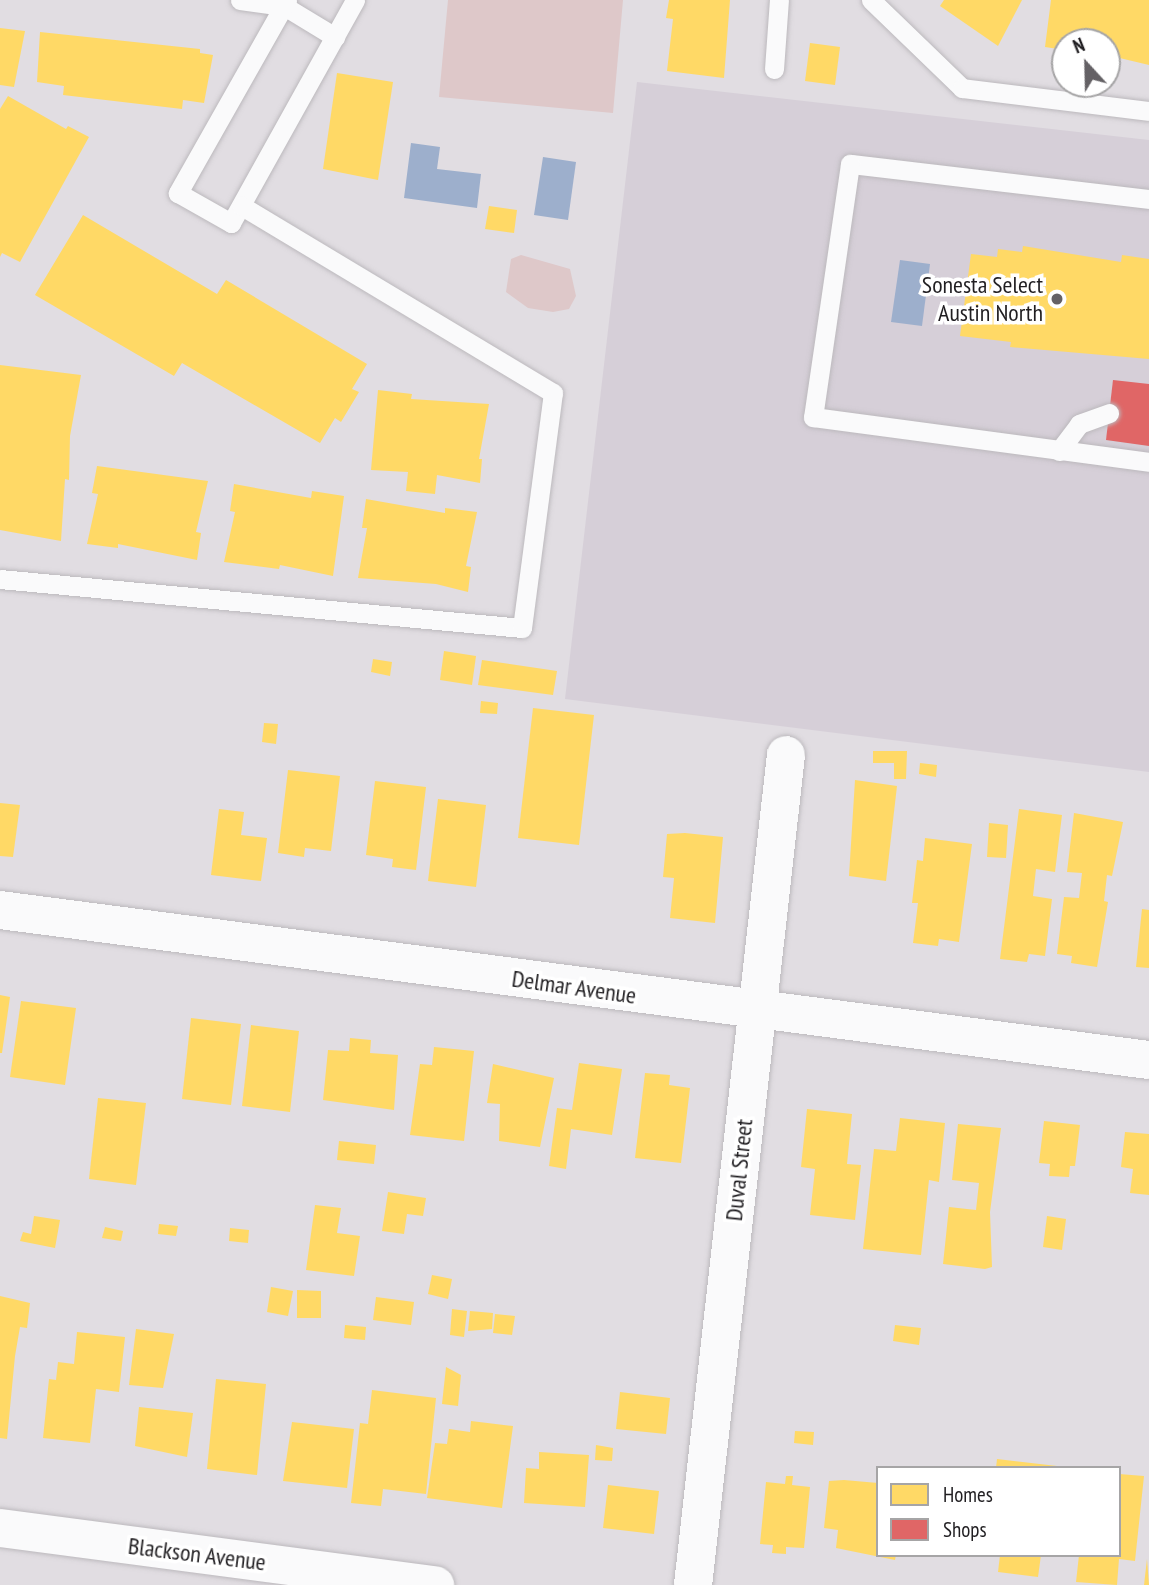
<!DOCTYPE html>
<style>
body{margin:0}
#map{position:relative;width:1149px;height:1585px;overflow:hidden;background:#e1dde2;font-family:"PT Sans Narrow",sans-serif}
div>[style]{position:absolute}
.built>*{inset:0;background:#d6cfd8}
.green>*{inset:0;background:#dec8c9}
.water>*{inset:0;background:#9dafcc}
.homes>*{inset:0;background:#ffd966}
.shops>*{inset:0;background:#e06666}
.roads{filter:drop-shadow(0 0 2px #bcb9bd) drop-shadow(0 0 2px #bcb9bd)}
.lane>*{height:19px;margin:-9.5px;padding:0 9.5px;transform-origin:9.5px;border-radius:9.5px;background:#fafafb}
.street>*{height:38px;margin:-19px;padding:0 19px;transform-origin:19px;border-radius:19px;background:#fafafb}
.dots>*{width:19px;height:19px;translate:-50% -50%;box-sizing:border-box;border:4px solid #fff;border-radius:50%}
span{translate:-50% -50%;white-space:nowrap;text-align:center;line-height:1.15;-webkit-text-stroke:7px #fff;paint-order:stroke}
.poi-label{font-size:24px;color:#201e21}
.right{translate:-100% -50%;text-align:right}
.street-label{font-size:24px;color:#201e21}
.legend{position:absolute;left:876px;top:1466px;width:245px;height:91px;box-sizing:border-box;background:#fff;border:2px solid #a6a5a6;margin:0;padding:9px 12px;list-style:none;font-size:21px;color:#201e21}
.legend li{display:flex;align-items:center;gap:14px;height:35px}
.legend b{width:35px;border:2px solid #a6a5a6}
.north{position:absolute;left:1051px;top:28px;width:70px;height:70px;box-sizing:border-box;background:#fff;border:2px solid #a6a5a6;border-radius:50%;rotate:338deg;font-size:19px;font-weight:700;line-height:28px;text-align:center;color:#201e21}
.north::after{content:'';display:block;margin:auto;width:24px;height:32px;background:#646165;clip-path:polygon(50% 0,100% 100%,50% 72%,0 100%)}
</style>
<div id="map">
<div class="built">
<div style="clip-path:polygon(637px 82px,1149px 140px,1149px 772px,565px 699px)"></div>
</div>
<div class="green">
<div style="clip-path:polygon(448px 0,623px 0,613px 113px,439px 97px)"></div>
<div style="clip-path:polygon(521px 255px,570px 269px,576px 296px,569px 309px,553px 312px,528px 308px,506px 292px,511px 259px)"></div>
</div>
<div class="water">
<div style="clip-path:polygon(411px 143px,440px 147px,437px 169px,481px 174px,477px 208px,404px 198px)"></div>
<div style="clip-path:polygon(543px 157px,576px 162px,568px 220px,534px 215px)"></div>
<div style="clip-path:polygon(900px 260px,930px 264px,922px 326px,891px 322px)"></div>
</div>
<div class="homes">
<div style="clip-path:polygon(669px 0,730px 0,724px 78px,667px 71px,673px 19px,666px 18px)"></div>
<div style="clip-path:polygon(944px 0,1022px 0,998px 46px,940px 6px)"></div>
<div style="clip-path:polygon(1051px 0,1149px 0,1149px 65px,1107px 55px,1107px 42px,1065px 42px,1065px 50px,1045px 47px)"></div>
<div style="clip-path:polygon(0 28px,25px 31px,14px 87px,0 85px)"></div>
<div style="clip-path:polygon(40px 32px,200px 49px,200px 53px,213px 55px,204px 103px,183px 100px,182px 109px,63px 95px,64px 86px,37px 82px)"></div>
<div style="clip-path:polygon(810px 43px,840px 47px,835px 85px,805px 81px)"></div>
<div style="clip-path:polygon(337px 73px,393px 82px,378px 180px,323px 169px)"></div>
<div style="clip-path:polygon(8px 96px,66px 129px,68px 126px,89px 137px,20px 262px,2px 253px,0 257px,0 109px)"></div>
<div style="clip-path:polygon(489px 206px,517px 210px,514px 233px,485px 229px)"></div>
<div style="clip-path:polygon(83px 215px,217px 294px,226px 280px,367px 364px,352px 389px,359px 392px,341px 422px,335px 418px,320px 443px,182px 363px,174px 376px,35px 295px)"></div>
<div style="clip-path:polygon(1023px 246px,1121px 262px,1122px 255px,1149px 259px,1149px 359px,1010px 347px,1011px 342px,960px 336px,971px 254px,997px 257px,998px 249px,1022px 252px)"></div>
<div style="clip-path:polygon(0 365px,81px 375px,70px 436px,69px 480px,65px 479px,61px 541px,0 530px)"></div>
<div style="clip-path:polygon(378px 390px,412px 394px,411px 399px,489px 404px,479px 459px,482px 459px,480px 483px,437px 475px,435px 494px,406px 491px,408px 472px,371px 470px)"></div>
<div style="clip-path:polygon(97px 466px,208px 481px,196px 532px,201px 533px,197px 560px,118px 544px,118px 548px,87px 544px,98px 494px,92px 493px)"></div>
<div style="clip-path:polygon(234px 484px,311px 498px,312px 491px,344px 496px,333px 576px,280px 565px,279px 569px,224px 562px,235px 512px,230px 511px)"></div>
<div style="clip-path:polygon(366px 499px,445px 513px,445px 508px,477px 512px,466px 566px,471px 567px,468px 592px,436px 584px,358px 578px,367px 528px,362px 528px)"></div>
<div style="clip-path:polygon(444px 651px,476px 656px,472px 685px,440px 680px)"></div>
<div style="clip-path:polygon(373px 659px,392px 662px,390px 676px,371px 672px)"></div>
<div style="clip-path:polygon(482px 660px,557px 671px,553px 695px,478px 685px)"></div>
<div style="clip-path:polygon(481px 701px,498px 703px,497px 714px,480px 713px)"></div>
<div style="clip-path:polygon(533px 708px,594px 715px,579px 845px,518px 838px)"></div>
<div style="clip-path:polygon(264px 723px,278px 724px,276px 744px,262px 742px)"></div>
<div style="clip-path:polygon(873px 751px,907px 751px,906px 779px,894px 779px,894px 763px,873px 763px)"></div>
<div style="clip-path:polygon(920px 763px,937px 765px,936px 777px,919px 774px)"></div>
<div style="clip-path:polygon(288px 770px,340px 776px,331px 851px,305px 848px,304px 857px,278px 853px)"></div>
<div style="clip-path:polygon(855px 780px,897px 786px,886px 881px,849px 876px)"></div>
<div style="clip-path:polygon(375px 781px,426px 787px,416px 870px,392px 867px,393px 859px,366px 855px)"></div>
<div style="clip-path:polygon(438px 799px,486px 805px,476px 887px,428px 881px)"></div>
<div style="clip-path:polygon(0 803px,20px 805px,13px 857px,0 856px)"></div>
<div style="clip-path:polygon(219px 809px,244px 812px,241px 835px,267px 838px,261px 881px,211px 875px)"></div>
<div style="clip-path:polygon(1019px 809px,1062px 815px,1055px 872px,1036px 869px,1033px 896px,1052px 899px,1045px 956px,1029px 954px,1027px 962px,1000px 959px)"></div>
<div style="clip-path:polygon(1074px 813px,1123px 822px,1112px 876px,1107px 875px,1104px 901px,1108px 902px,1097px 967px,1071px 963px,1072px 956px,1057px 954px,1064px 897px,1079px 898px,1082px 873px,1067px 872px)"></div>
<div style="clip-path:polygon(989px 823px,1008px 825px,1006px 858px,987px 857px)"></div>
<div style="clip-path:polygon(685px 833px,723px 837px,715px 923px,670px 918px,674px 878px,663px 877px,667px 834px)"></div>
<div style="clip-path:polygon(925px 838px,972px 844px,959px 942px,939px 939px,938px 946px,913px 943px,918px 903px,912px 903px,917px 860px,923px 861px)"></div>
<div style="clip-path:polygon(1142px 909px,1149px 910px,1149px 968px,1136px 967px)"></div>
<div style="clip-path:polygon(0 995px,10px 997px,2px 1053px,0 1053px)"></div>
<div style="clip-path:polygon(21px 1001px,76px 1008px,65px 1085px,10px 1077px)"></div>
<div style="clip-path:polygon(191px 1018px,241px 1024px,231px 1105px,182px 1099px)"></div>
<div style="clip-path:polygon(251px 1025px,299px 1031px,290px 1112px,242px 1106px)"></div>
<div style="clip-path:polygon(350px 1038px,371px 1040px,370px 1053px,398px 1055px,394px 1110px,323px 1100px,328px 1050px,349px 1051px)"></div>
<div style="clip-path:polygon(434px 1047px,474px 1051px,464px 1141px,410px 1135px,420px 1064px,432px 1065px)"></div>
<div style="clip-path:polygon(579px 1063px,622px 1069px,612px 1135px,571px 1129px,566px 1169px,549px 1166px,557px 1108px,572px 1110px)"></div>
<div style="clip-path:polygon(493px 1064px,554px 1078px,540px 1147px,499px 1141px,500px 1104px,487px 1103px)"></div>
<div style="clip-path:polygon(645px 1073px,670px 1075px,669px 1085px,690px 1088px,681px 1163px,635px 1158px)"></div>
<div style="clip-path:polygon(98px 1098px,146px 1103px,136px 1185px,89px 1179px)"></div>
<div style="clip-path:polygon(807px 1109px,852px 1114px,847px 1164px,861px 1165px,855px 1220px,810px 1215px,815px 1169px,801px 1167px)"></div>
<div style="clip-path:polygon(900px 1118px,945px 1123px,939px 1182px,929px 1180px,921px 1255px,863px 1249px,874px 1149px,896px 1151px)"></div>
<div style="clip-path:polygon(1044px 1121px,1080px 1125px,1075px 1166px,1070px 1166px,1069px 1177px,1049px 1176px,1050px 1164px,1039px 1163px)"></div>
<div style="clip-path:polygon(958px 1124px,1001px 1128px,990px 1212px,992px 1267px,985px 1269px,943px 1264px,949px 1207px,976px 1210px,979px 1183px,952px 1180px)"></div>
<div style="clip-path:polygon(1125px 1132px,1149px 1134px,1149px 1195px,1130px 1193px,1133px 1169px,1121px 1167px)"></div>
<div style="clip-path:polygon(339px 1141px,376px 1145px,374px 1164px,337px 1160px)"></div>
<div style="clip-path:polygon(388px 1192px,426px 1198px,423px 1216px,407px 1214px,404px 1234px,382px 1231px)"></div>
<div style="clip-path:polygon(315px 1205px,341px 1208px,337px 1233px,360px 1236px,354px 1276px,306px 1270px)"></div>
<div style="clip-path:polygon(34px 1216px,60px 1220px,55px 1248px,20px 1241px,23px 1232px,31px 1234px)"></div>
<div style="clip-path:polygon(1047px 1216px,1066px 1219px,1062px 1250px,1043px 1247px)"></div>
<div style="clip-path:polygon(159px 1224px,178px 1226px,176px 1236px,158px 1234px)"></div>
<div style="clip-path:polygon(105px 1227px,123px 1231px,121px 1241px,102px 1238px)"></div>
<div style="clip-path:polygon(230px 1228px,249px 1230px,248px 1243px,229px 1241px)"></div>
<div style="clip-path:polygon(432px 1275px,452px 1279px,448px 1299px,428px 1294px)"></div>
<div style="clip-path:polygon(271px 1287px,293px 1291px,288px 1316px,267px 1312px)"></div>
<div style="clip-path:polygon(297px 1290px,321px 1291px,321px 1318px,297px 1318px)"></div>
<div style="clip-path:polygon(0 1296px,30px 1303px,27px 1328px,20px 1327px,15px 1356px,7px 1439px,0 1438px)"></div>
<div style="clip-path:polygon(376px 1297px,414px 1302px,411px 1325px,373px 1320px)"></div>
<div style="clip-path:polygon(452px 1309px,467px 1311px,464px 1337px,450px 1335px)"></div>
<div style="clip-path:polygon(470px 1311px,493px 1313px,492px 1329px,468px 1331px)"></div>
<div style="clip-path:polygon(495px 1314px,515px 1316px,512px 1335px,493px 1333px)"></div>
<div style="clip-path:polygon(345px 1325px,366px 1327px,365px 1340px,344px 1338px)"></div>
<div style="clip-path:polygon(895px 1325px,921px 1328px,919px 1345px,893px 1341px)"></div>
<div style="clip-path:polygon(136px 1329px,174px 1334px,163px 1388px,129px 1385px)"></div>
<div style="clip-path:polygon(77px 1332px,125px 1337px,119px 1392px,96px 1389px,90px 1443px,43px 1438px,49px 1379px,56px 1380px,58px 1362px,74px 1364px)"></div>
<div style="clip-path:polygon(446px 1367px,461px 1375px,458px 1406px,442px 1404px)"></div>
<div style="clip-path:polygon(216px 1379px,266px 1384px,257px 1475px,207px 1469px)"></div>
<div style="clip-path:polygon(372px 1390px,436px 1398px,426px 1494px,383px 1489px,381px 1506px,351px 1503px,360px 1423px,368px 1424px)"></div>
<div style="clip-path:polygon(620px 1392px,670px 1398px,666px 1434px,616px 1429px)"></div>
<div style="clip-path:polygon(139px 1407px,193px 1413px,187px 1457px,135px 1446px)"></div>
<div style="clip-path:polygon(471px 1421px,513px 1426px,502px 1508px,427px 1498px,435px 1443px,447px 1444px,449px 1429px,470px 1432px)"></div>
<div style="clip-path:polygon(292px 1422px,354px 1429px,347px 1488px,283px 1481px)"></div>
<div style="clip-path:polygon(795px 1431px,814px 1432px,813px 1445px,794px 1443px)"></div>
<div style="clip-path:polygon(596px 1445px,613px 1448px,612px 1461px,595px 1460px)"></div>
<div style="clip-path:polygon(539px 1452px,589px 1455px,585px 1507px,524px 1503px,526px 1468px,539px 1469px)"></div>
<div style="clip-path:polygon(997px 1459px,1057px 1466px,1056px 1468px,996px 1468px)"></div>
<div style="clip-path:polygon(1119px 1474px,1144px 1476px,1135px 1561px,1119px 1559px,1117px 1585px,1076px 1582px,1079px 1555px,1119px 1555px)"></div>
<div style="clip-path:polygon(786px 1476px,793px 1476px,792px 1485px,810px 1487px,804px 1548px,786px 1547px,786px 1554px,772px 1553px,773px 1545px,760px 1544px,766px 1482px,785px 1484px)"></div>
<div style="clip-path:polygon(844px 1480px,878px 1483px,878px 1555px,896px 1555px,895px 1560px,836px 1548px,838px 1530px,824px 1528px,829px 1481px)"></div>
<div style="clip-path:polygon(608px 1485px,659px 1491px,654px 1534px,603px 1528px)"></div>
<div style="clip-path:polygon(1000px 1555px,1041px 1555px,1038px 1577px,998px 1572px)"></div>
<div style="clip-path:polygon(1147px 1559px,1149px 1585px,1144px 1585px)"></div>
</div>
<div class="shops">
<div style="clip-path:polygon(1113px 380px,1149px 384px,1149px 446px,1106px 440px)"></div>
</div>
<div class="roads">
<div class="lane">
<div style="left:240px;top:0;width:44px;rotate:7.8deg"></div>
<div style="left:284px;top:6px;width:60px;rotate:31.3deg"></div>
<div style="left:287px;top:0;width:222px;rotate:119.5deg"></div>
<div style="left:178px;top:193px;width:61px;rotate:29.5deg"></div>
<div style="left:231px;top:223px;width:255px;rotate:-60.9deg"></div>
<div style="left:871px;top:0;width:127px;rotate:44deg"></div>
<div style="left:962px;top:88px;width:188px;rotate:7deg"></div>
<div style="left:774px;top:69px;width:69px;rotate:-85.9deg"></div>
<div style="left:1149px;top:199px;width:301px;rotate:-173.3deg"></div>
<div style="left:850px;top:164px;width:256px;rotate:98.3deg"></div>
<div style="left:813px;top:417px;width:339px;rotate:7.6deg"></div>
<div style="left:1059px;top:451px;width:34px;rotate:-53deg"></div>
<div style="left:1079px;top:424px;width:32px;rotate:-20deg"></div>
<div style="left:0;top:579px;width:524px;rotate:5.36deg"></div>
<div style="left:522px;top:628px;width:237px;rotate:-82.5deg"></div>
<div style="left:553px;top:393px;width:363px;rotate:-149deg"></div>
</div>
<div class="street">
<div style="left:0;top:910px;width:1159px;rotate:7.44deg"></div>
<div style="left:0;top:1528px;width:439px;rotate:7.5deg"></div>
<div style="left:693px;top:1585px;width:835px;rotate:-83.61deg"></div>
</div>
</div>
<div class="dots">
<div style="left:1057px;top:299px;background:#646165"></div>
</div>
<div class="poi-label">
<span class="right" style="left:1043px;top:299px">Sonesta Select<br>Austin North</span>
</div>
<div class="street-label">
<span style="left:574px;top:987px;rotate:8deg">Delmar Avenue</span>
<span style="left:739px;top:1170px;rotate:-84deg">Duval Street</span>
<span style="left:197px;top:1554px;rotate:7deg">Blackson Avenue</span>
</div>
<ul class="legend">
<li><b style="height:19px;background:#ffd966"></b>Homes</li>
<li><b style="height:19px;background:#e06666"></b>Shops</li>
</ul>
<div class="north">N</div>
</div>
